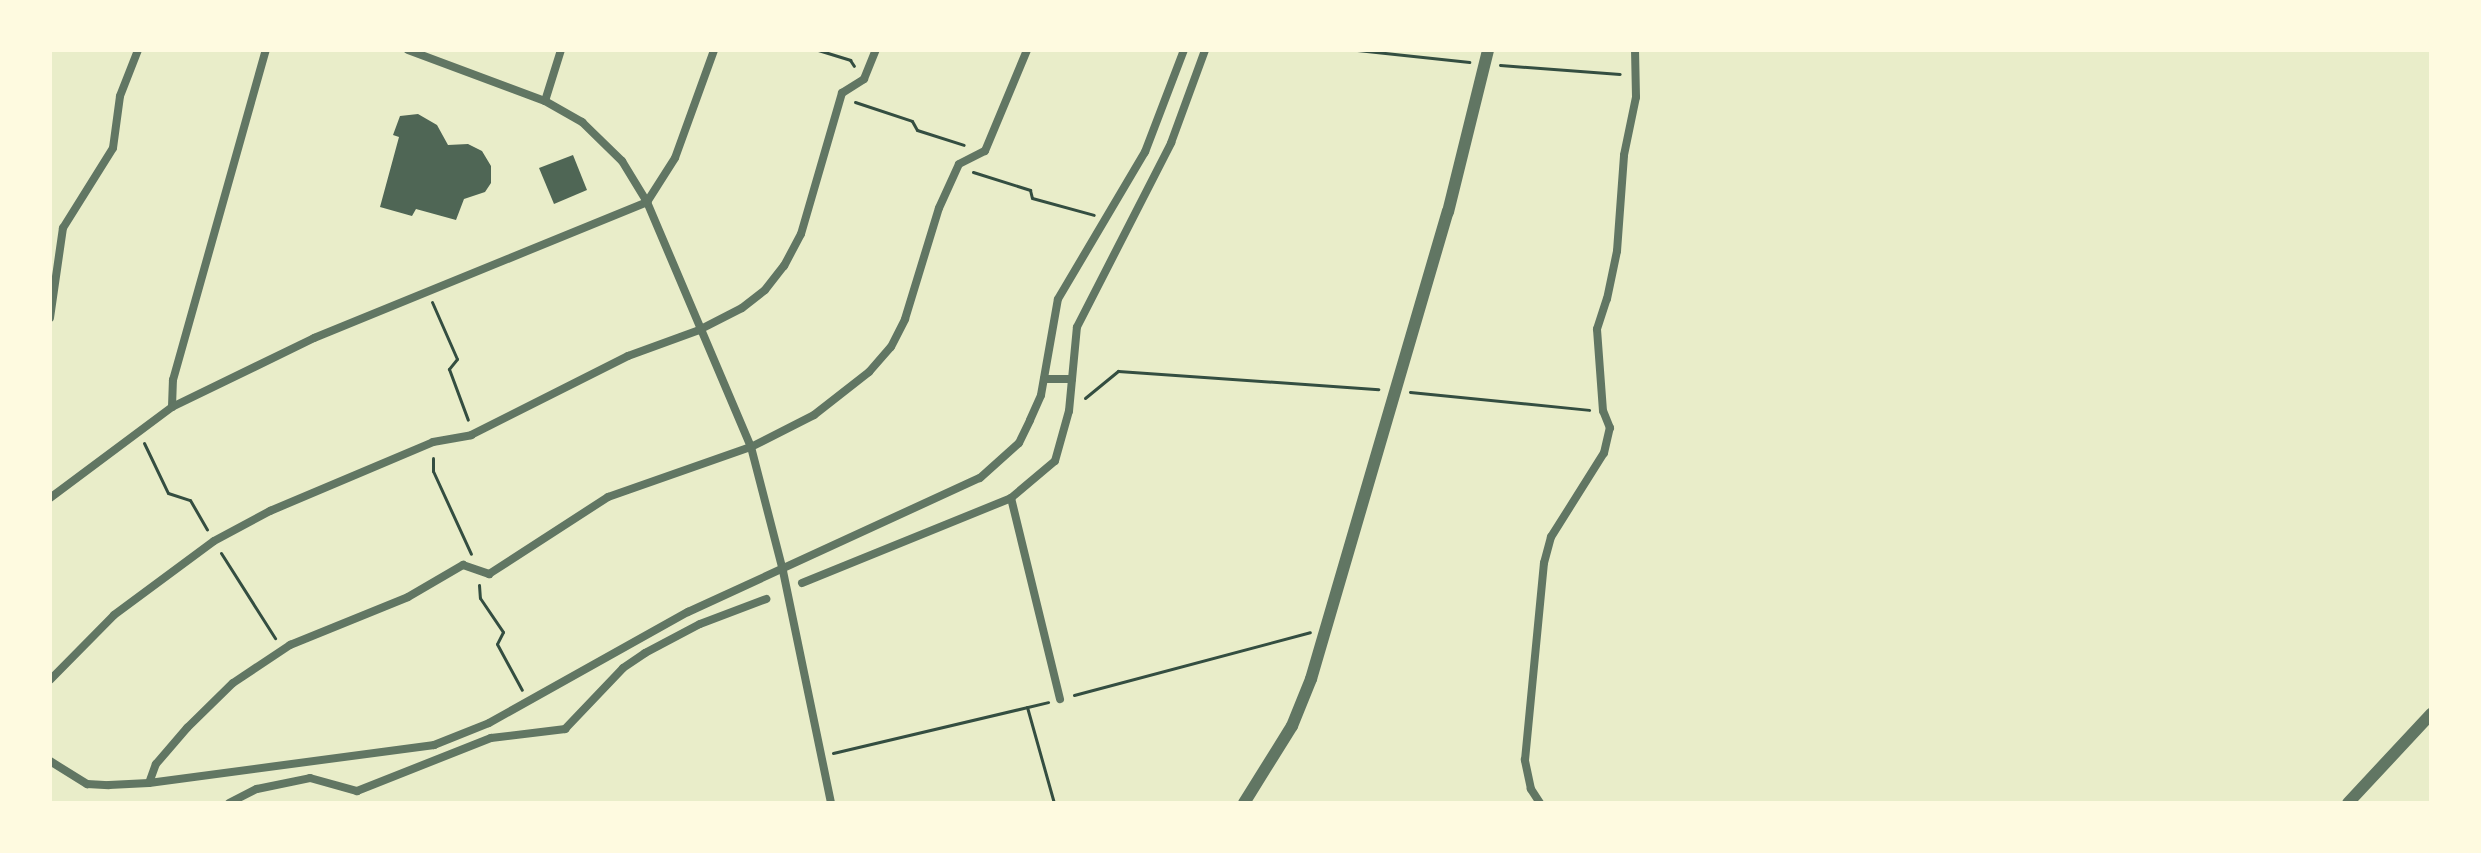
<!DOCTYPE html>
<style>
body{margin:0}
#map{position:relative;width:2481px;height:853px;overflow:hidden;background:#e9edc9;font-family:"DejaVu Sans",sans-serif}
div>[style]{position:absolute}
.building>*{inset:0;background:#4f6655}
.path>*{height:3px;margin:-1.5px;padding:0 1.5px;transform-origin:1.5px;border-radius:1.5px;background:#344e41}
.minor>*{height:8px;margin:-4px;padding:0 4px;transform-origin:4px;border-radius:4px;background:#617663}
.tertiary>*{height:12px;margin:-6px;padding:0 6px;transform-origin:6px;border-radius:6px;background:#617663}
span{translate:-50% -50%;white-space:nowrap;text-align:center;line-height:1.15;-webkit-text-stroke:7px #fefae0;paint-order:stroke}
.frame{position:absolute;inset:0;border:52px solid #fefae0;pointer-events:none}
</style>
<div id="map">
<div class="building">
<div style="clip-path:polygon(418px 114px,437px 125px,448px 145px,468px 144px,482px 151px,491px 166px,491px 183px,485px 192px,464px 199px,456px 220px,416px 209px,412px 216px,380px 207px,399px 137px,393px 135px,400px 116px)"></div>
<div style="clip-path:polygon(573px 155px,587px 190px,554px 204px,539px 168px)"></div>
</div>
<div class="path">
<div style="left:818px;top:50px;width:34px;rotate:17deg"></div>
<div style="left:850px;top:60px;width:7px;rotate:56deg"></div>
<div style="left:1357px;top:50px;width:113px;rotate:6.1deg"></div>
<div style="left:1500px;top:65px;width:120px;rotate:4.3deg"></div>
<div style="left:855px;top:102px;width:60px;rotate:18.4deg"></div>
<div style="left:912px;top:121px;width:10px;rotate:61deg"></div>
<div style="left:917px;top:130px;width:49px;rotate:17.7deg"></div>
<div style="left:973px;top:172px;width:60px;rotate:17.5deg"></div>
<div style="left:1030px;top:190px;width:8px;rotate:76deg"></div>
<div style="left:1032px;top:198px;width:64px;rotate:15.3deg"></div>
<div style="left:432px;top:302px;width:62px;rotate:66.3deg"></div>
<div style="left:457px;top:359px;width:13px;rotate:129deg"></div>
<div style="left:449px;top:369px;width:54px;rotate:69.6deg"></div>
<div style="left:1410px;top:392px;width:180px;rotate:5.7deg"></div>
<div style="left:1085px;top:398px;width:43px;rotate:-39.3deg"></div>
<div style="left:1118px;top:371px;width:261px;rotate:4deg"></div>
<div style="left:144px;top:443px;width:55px;rotate:64.4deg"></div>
<div style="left:168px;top:493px;width:23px;rotate:18deg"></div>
<div style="left:190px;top:500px;width:34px;rotate:60deg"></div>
<div style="left:433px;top:458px;width:13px;rotate:90deg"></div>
<div style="left:433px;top:471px;width:91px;rotate:65.4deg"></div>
<div style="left:221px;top:553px;width:101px;rotate:57.6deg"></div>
<div style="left:479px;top:585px;width:13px;rotate:86deg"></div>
<div style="left:480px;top:598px;width:41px;rotate:55.9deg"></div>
<div style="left:503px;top:632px;width:13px;rotate:117deg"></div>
<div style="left:497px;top:644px;width:52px;rotate:61.5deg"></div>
<div style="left:1074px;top:695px;width:244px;rotate:-14.9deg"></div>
<div style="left:1027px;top:707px;width:100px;rotate:74.3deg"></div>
<div style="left:833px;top:753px;width:221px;rotate:-13.3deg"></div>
</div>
<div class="minor">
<div style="left:408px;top:50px;width:146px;rotate:20.4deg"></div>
<div style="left:545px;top:101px;width:43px;rotate:29.6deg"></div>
<div style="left:582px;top:122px;width:56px;rotate:44.3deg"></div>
<div style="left:622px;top:161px;width:48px;rotate:58.6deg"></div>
<div style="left:647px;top:202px;width:266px;rotate:67deg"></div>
<div style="left:751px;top:447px;width:128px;rotate:75.5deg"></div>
<div style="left:783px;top:571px;width:237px;rotate:78.3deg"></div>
<div style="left:545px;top:101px;width:53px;rotate:-72.6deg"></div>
<div style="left:50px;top:318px;width:91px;rotate:-81.8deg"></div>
<div style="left:63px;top:228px;width:94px;rotate:-58deg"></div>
<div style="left:113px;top:148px;width:52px;rotate:-82.3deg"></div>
<div style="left:120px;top:96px;width:49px;rotate:-68.6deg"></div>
<div style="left:1044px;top:379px;width:28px"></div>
<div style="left:172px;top:407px;width:27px;rotate:-88deg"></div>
<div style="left:173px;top:380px;width:343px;rotate:-74.3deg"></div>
<div style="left:50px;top:498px;width:152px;rotate:-36.7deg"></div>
<div style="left:172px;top:407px;width:158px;rotate:-25.9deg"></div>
<div style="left:314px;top:338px;width:360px;rotate:-22.2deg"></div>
<div style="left:647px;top:202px;width:52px;rotate:-57.5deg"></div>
<div style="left:675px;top:158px;width:115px;rotate:-70.1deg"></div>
<div style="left:1011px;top:498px;width:207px;rotate:76.3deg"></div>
<div style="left:802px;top:583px;width:226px;rotate:-22.1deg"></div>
<div style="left:1011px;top:498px;width:57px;rotate:-40.1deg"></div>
<div style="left:1055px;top:461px;width:52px;rotate:-74.4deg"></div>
<div style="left:1069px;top:411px;width:84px;rotate:-84.6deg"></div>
<div style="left:1077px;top:327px;width:207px;rotate:-62.9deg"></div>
<div style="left:1171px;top:143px;width:99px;rotate:-69.9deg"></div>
<div style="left:50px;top:680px;width:91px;rotate:-45.4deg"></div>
<div style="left:114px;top:615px;width:124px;rotate:-36.5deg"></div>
<div style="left:214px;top:541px;width:64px;rotate:-28.2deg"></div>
<div style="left:270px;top:511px;width:177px;rotate:-22.9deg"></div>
<div style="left:433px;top:442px;width:39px;rotate:-10deg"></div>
<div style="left:471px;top:435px;width:176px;rotate:-26.7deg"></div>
<div style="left:628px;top:356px;width:76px;rotate:-20.1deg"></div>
<div style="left:699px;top:330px;width:48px;rotate:-27.1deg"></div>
<div style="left:742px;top:308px;width:29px;rotate:-38deg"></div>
<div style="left:765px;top:290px;width:31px;rotate:-52deg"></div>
<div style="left:784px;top:266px;width:36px;rotate:-62deg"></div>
<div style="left:801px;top:234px;width:147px;rotate:-73.8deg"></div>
<div style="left:842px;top:93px;width:26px;rotate:-32deg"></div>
<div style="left:864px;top:79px;width:31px;rotate:-68deg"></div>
<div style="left:50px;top:761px;width:44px;rotate:31.9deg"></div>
<div style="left:87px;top:784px;width:22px;rotate:3deg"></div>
<div style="left:109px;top:785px;width:40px;rotate:-2.9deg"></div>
<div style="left:149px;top:783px;width:288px;rotate:-7.6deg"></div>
<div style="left:434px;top:745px;width:59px;rotate:-21.8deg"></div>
<div style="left:489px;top:723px;width:228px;rotate:-29.2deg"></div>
<div style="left:688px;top:612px;width:321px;rotate:-24.7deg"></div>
<div style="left:980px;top:478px;width:52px;rotate:-41.9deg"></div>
<div style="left:1019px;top:443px;width:25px;rotate:-64deg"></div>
<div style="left:1030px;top:420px;width:27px;rotate:-66deg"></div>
<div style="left:1041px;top:395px;width:97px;rotate:-80deg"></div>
<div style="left:1058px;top:299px;width:171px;rotate:-59.4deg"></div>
<div style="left:1145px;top:152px;width:109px;rotate:-69.1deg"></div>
<div style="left:149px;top:783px;width:20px;rotate:-70deg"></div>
<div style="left:156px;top:764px;width:48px;rotate:-49.3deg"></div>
<div style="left:187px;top:728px;width:64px;rotate:-44.4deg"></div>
<div style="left:233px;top:683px;width:69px;rotate:-33.7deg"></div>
<div style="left:290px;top:645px;width:127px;rotate:-22.1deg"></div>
<div style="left:408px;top:597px;width:64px;rotate:-30.2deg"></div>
<div style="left:463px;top:565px;width:28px;rotate:19deg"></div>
<div style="left:489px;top:574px;width:142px;rotate:-32.9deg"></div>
<div style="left:608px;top:497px;width:151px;rotate:-19.3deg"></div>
<div style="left:751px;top:447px;width:71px;rotate:-26.9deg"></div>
<div style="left:814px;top:415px;width:70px;rotate:-38deg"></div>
<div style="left:869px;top:372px;width:33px;rotate:-49deg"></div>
<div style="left:891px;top:347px;width:31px;rotate:-63deg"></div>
<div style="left:905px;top:319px;width:116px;rotate:-73deg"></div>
<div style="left:939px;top:208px;width:48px;rotate:-65.6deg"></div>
<div style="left:959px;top:164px;width:29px;rotate:-27deg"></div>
<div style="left:985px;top:151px;width:109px;rotate:-67.4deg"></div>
<div style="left:229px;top:803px;width:31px;rotate:-27deg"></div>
<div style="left:257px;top:789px;width:54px;rotate:-11.7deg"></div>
<div style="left:310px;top:778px;width:49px;rotate:15.5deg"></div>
<div style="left:357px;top:791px;width:144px;rotate:-21.6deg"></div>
<div style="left:491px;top:738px;width:75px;rotate:-6.9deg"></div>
<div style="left:565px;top:729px;width:84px;rotate:-46.4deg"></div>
<div style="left:623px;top:668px;width:27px;rotate:-34deg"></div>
<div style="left:645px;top:653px;width:62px;rotate:-27.8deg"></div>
<div style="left:700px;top:624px;width:71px;rotate:-20.7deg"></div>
<div style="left:1540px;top:803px;width:17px;rotate:-123deg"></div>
<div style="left:1531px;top:789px;width:30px;rotate:-102deg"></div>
<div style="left:1525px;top:760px;width:198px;rotate:-84.5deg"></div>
<div style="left:1544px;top:563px;width:27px;rotate:-75deg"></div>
<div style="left:1551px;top:537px;width:99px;rotate:-57.8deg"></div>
<div style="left:1604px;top:453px;width:26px;rotate:-77deg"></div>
<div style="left:1610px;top:428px;width:18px;rotate:-112deg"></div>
<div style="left:1603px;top:411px;width:82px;rotate:-94.2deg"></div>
<div style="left:1597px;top:329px;width:32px;rotate:-72deg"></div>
<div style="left:1607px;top:299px;width:49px;rotate:-78.2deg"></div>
<div style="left:1617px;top:251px;width:96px;rotate:-85.8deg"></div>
<div style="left:1624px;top:155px;width:59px;rotate:-78.3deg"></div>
<div style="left:1636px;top:97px;width:47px;rotate:-91.2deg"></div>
</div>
<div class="tertiary">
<div style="left:1244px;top:803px;width:91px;rotate:-58.1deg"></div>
<div style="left:1292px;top:726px;width:51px;rotate:-68deg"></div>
<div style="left:1311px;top:679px;width:487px;rotate:-73.7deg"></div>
<div style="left:1448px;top:212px;width:167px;rotate:-76.1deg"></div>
<div style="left:2348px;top:803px;width:122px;rotate:-47deg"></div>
</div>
<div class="frame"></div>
</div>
